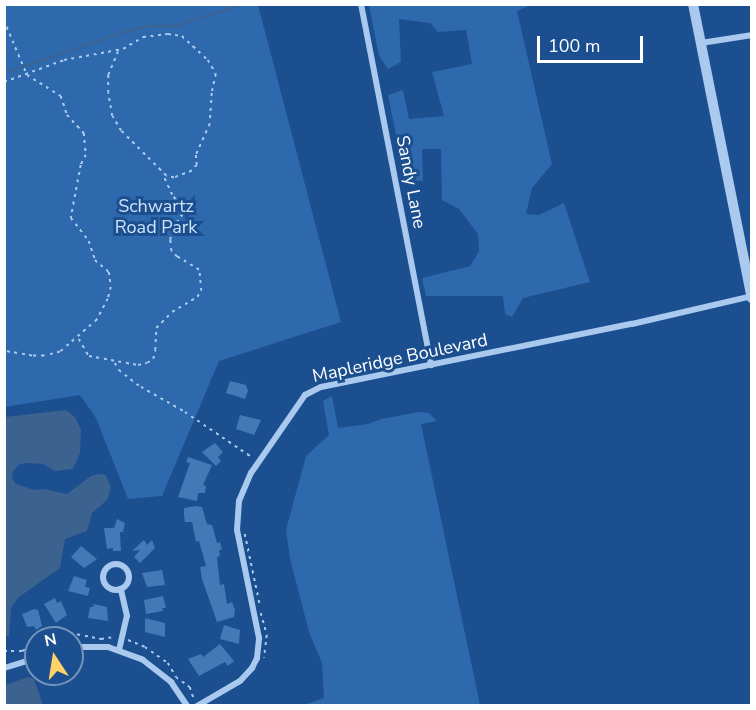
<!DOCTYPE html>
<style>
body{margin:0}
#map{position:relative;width:756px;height:710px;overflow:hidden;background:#1b4f8f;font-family:"Nunito Sans",sans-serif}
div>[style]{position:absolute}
.green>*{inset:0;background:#2e69ad}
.water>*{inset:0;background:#3c6290}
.stream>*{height:2px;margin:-1px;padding:0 1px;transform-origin:1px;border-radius:1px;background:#3c6290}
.building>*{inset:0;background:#4478b7}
.path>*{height:1.5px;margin-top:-0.75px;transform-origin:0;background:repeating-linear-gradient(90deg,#a9c9ee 0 3px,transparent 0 7.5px)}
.minor>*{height:6px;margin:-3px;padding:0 3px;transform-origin:3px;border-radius:3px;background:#a9c9ee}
.minor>.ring{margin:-3px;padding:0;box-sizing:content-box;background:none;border:6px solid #a9c9ee;border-radius:50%}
.tertiary>*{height:10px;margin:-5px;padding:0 5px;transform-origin:5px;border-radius:5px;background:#a9c9ee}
span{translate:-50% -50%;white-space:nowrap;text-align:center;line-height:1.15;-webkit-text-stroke:6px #1b4f8f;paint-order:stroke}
.street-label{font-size:18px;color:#fff}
.park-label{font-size:18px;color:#cfe3fa}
.frame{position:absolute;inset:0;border:6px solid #fff;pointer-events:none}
.north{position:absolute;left:24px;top:626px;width:60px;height:60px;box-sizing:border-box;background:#1b4f8f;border:2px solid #7695bc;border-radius:50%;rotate:348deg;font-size:16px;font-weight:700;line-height:24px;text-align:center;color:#fff}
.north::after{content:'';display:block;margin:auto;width:21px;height:27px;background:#ffd166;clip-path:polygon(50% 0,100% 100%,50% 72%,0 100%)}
.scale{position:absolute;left:537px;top:36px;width:106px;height:27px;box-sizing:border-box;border:3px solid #fff;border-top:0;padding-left:8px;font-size:18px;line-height:21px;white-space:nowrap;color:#fff;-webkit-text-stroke:4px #1b4f8f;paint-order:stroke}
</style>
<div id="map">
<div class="green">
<div style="clip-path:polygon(5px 4px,258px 5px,341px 322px,219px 361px,162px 496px,128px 499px,96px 418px,80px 395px,5px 407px)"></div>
<div style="clip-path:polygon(369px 5px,531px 5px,517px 11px,552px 164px,532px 188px,526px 214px,539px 215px,564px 203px,590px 282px,523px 298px,512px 317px,505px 314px,503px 296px,426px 296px,422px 278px,470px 266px,479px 251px,478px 234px,459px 209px,442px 200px,441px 149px,422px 149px,423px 181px,405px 180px,388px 95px,403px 90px,409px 119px,444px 116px,432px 72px,472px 64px,466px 30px,438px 32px,430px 23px,399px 19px,401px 62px,388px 69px,379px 56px)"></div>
<div style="clip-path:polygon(332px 396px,338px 428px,368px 424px,381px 419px,419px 412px,429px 413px,437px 421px,421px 424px,480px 705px,304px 705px,324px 698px,322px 663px,309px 632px,290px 559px,286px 530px,306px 456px,329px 435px,323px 401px)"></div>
</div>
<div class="water">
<div style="clip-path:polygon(66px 410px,75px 417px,81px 430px,80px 453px,73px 469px,55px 471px,43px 464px,25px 463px,18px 465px,13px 472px,12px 478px,16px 484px,34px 490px,44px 489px,67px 494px,91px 476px,99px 474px,106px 475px,111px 488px,107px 500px,92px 513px,87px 531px,65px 539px,60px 568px,19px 597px,11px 608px,9px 636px,5px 636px,5px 417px)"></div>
<div style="clip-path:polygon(28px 677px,34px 679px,43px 705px,5px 705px,5px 685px)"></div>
</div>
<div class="stream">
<div style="left:4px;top:73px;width:127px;rotate:-18.9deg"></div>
<div style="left:124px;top:32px;width:27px;rotate:-13deg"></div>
<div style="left:150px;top:26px;width:24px"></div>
<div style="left:174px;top:26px;width:73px;rotate:-17.4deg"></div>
</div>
<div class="building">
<div style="clip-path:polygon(230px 381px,246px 385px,248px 391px,245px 399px,226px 393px)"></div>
<div style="clip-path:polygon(240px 415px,261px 420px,254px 435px,236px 429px)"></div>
<div style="clip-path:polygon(215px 443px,223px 452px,218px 457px,221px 461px,216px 466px,202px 452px)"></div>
<div style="clip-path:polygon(188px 457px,212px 465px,203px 485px,206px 486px,205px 493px,198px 493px,197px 501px,178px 497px,190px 463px,186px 462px)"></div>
<div style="clip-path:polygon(196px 506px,202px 507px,207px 524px,212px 525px,217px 543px,220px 542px,222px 550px,219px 550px,220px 556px,217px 557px,220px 585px,224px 584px,227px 604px,232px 602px,235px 610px,234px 617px,217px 622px,202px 579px,200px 567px,206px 566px,199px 541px,196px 542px,192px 522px,185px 522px,184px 516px,184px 508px)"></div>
<div style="clip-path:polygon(117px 519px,125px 523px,123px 532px,120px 532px,121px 551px,113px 551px,113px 548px,107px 549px,104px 528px,114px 528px)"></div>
<div style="clip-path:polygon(144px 540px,147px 545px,152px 540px,155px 548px,140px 563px,134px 557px,140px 550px,132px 551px)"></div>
<div style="clip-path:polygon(81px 546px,97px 559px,84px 568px,71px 557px)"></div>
<div style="clip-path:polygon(162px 570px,165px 585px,147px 587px,142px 573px)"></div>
<div style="clip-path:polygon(74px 576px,87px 580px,85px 587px,90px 588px,88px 596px,68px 591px)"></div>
<div style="clip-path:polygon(163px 596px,166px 608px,162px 608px,163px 611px,146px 614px,144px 600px)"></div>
<div style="clip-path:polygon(55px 598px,57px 603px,61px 601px,67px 615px,56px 623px,44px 604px)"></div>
<div style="clip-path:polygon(94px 604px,107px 607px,108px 621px,88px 618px,90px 607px,93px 607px)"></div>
<div style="clip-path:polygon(34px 609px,38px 610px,42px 626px,36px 630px,34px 626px,27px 627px,22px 614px)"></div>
<div style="clip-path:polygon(145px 618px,165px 623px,165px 637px,145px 632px)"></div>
<div style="clip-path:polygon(224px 625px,240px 630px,239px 644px,220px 639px)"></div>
<div style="clip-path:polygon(220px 644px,234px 661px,228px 666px,225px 662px,199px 676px,188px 659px,201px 654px,203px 657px)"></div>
</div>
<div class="path">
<div style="left:4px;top:20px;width:60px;rotate:67.3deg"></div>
<div style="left:27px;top:75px;width:40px;rotate:32deg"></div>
<div style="left:61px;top:96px;width:20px;rotate:72deg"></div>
<div style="left:67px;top:115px;width:25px;rotate:47deg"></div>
<div style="left:84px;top:133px;width:22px;rotate:85deg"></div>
<div style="left:86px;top:155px;width:11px;rotate:117deg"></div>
<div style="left:81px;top:165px;width:54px;rotate:100.7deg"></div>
<div style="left:71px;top:218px;width:29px;rotate:52deg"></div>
<div style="left:89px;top:241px;width:20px;rotate:72deg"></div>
<div style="left:95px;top:260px;width:18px;rotate:41deg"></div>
<div style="left:109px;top:272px;width:15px;rotate:82deg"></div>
<div style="left:111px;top:287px;width:12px;rotate:104deg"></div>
<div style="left:108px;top:299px;width:24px;rotate:118deg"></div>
<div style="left:97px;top:320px;width:49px;rotate:139.1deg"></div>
<div style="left:60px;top:352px;width:16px;rotate:166deg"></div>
<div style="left:44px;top:356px;width:12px;rotate:180deg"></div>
<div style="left:32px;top:356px;width:28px;rotate:-170deg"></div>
<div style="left:4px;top:82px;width:64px;rotate:-20.1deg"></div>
<div style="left:64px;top:60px;width:60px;rotate:-10.6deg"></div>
<div style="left:123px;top:49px;width:23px;rotate:-31deg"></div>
<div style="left:143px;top:37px;width:25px;rotate:-7deg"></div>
<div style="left:168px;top:34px;width:14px;rotate:8deg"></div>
<div style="left:182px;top:36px;width:35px;rotate:43deg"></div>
<div style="left:208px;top:60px;width:16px;rotate:60deg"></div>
<div style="left:216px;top:74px;width:19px;rotate:102deg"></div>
<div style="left:212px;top:93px;width:31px;rotate:94deg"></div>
<div style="left:210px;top:124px;width:34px;rotate:114deg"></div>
<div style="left:196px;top:155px;width:10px;rotate:84deg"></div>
<div style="left:197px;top:165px;width:8px;rotate:130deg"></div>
<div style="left:192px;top:171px;width:19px;rotate:159deg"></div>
<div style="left:174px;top:178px;width:8px;rotate:-166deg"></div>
<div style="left:166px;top:176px;width:64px;rotate:-135deg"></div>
<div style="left:121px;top:131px;width:17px;rotate:-121deg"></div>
<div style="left:112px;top:116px;width:23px;rotate:-100deg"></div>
<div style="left:108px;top:93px;width:18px;rotate:-90deg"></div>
<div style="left:108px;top:75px;width:26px;rotate:-67deg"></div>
<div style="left:79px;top:339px;width:20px;rotate:60deg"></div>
<div style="left:89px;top:356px;width:50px;rotate:10.4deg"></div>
<div style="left:138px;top:365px;width:9px;rotate:-13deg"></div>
<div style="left:147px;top:363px;width:7px;rotate:-34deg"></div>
<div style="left:153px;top:359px;width:9px;rotate:-77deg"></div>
<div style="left:155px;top:350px;width:22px;rotate:-87deg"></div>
<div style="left:156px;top:328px;width:23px;rotate:-45deg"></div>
<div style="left:172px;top:312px;width:29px;rotate:-31deg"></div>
<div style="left:197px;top:297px;width:7px;rotate:-56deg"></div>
<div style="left:201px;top:291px;width:21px;rotate:-95deg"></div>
<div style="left:199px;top:270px;width:26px;rotate:-149deg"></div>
<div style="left:177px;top:257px;width:8px;rotate:-135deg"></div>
<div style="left:171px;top:251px;width:11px;rotate:-95deg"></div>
<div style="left:170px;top:240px;width:11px;rotate:-80deg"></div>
<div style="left:172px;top:229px;width:21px;rotate:-55deg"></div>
<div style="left:184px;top:212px;width:21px;rotate:-125deg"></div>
<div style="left:172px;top:195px;width:23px;rotate:-115deg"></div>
<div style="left:115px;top:363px;width:8px;rotate:60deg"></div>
<div style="left:119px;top:370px;width:28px;rotate:38deg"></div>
<div style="left:141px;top:387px;width:51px;rotate:29.6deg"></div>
<div style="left:185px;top:412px;width:82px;rotate:34.1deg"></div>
<div style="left:245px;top:534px;width:73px;rotate:78.1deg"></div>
<div style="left:261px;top:613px;width:23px;rotate:75deg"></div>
<div style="left:267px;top:635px;width:23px;rotate:97deg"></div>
<div style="left:60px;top:638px;width:11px;rotate:-27deg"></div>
<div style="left:70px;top:633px;width:32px;rotate:11deg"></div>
<div style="left:101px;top:639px;width:13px;rotate:-9deg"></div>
<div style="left:128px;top:640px;width:18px;rotate:22deg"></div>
<div style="left:145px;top:647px;width:28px;rotate:35deg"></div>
<div style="left:168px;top:663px;width:16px;rotate:60deg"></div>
<div style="left:176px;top:677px;width:17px;rotate:36deg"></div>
<div style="left:190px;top:687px;width:13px;rotate:72deg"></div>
<div style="left:4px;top:651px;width:18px"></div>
<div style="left:22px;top:651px;width:15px;rotate:-23deg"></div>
</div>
<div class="minor">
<div style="left:361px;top:4px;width:368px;rotate:79deg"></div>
<div style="left:701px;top:43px;width:52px;rotate:-8.9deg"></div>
<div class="ring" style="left:103px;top:564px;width:20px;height:20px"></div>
<div style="left:72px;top:647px;width:36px"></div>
<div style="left:108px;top:647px;width:37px;rotate:20deg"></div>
<div style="left:143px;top:660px;width:36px;rotate:38deg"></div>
<div style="left:171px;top:682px;width:29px;rotate:56deg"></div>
<div style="left:119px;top:650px;width:35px;rotate:-77deg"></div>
<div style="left:127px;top:616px;width:28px;rotate:-103deg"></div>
<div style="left:4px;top:668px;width:34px;rotate:-17deg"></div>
<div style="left:197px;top:706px;width:50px;rotate:-30.2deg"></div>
<div style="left:240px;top:681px;width:18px;rotate:-47deg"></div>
<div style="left:252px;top:668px;width:11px;rotate:-63deg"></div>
<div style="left:257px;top:658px;width:20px;rotate:-84deg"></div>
<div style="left:259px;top:638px;width:110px;rotate:-101.5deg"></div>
<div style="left:237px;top:530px;width:29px;rotate:-86deg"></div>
<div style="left:239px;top:501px;width:30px;rotate:-67deg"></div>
<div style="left:251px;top:473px;width:95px;rotate:-55.3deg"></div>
<div style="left:305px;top:395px;width:18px;rotate:-27deg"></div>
<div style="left:321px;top:387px;width:317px;rotate:-11.5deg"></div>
<div style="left:632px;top:324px;width:123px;rotate:-13.1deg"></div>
</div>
<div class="tertiary">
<div style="left:693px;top:4px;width:300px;rotate:78.7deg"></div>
</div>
<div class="street-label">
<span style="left:411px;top:182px;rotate:79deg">Sandy Lane</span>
<span style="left:400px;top:358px;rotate:-12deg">Mapleridge Boulevard</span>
</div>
<div class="park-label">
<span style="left:156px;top:217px">Schwartz<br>Road Park</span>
</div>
<div class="frame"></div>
<div class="north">N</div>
<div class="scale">100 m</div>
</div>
